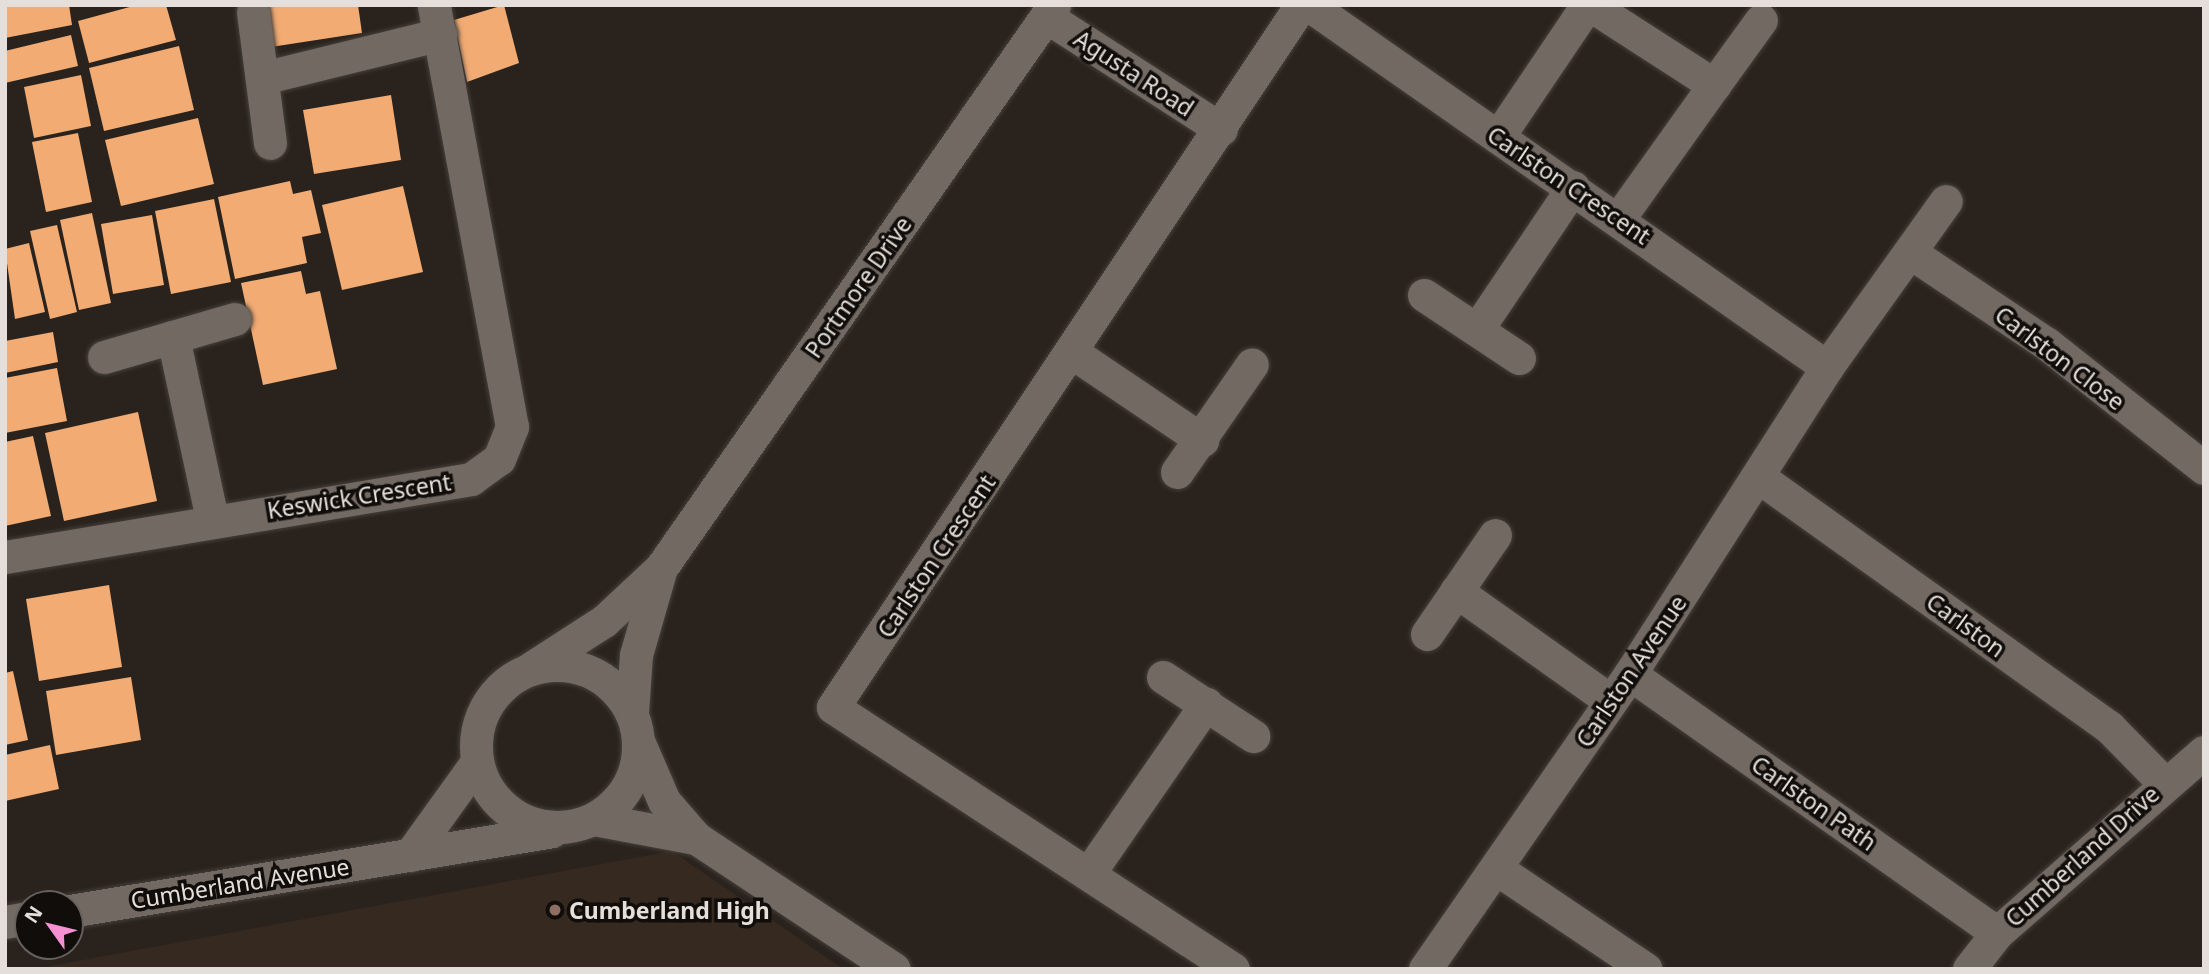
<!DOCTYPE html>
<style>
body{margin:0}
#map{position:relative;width:2209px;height:974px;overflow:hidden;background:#2a231d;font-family:"Noto Sans",sans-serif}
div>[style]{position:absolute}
.built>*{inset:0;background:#362920}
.building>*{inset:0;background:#f1ab73}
.roads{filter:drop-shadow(0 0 2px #453f3a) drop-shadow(0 0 2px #453f3a)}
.minor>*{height:33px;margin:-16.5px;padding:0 16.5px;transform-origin:16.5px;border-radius:16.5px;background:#726963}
.minor>.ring{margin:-16.5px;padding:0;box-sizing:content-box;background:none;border:33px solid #726963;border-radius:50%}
.dots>*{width:19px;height:19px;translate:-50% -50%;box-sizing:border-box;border:4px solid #100d0b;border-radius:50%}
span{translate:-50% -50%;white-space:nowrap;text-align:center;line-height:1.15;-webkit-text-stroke:7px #100d0b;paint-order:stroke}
.street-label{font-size:23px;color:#e4dfdb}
.poi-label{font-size:23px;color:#e4dfdb;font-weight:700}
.left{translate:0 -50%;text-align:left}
.frame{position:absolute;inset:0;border:7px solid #e4dfdb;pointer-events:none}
.north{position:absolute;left:14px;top:890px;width:70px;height:70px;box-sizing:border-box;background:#100d0b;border:2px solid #65615e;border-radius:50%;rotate:304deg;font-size:19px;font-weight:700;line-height:28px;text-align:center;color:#e4dfdb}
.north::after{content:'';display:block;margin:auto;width:24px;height:32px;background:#f591d2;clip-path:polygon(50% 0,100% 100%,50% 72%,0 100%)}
</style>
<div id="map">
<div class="built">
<div style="clip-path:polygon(672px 851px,843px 969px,34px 969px)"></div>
</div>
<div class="building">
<div style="clip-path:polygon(5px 5px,69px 5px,72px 25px,5px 38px)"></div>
<div style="clip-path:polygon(137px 5px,166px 5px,176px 40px,89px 63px,78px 21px)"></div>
<div style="clip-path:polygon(264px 5px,358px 5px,362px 33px,271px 47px)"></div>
<div style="clip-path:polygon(504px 5px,519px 63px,467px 82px,454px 20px)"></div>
<div style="clip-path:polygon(71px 35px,78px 66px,5px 83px,5px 51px)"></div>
<div style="clip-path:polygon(179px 46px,194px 110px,104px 131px,89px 68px)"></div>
<div style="clip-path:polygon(81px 75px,91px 126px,34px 138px,24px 87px)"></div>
<div style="clip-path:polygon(391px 95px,401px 160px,314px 174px,303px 110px)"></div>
<div style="clip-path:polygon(198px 118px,214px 184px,121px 206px,105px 140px)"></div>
<div style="clip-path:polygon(78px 133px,92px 202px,46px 212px,32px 142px)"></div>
<div style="clip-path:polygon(290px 181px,293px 194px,311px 190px,321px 233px,302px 237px,307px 263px,235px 279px,218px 197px)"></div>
<div style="clip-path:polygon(403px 186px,423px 272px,342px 290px,322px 205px)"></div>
<div style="clip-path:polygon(214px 199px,231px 282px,171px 294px,155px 211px)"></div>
<div style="clip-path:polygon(92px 213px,111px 303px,79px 310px,60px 220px)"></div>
<div style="clip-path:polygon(152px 215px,164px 285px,113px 294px,101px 224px)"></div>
<div style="clip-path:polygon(57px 225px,77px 312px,50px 319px,30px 231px)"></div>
<div style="clip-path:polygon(29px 243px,45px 312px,15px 319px,5px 249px)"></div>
<div style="clip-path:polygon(301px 271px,306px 294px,320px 291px,337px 369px,263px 385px,241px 283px)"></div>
<div style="clip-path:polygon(53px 332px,58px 362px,5px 373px,5px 341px)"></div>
<div style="clip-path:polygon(57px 368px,67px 421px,5px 433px,5px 378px)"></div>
<div style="clip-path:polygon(138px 412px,157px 501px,64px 521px,45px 433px)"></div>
<div style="clip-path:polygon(33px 436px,51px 516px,5px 526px,5px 442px)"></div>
<div style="clip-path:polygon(109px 585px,122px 667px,39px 681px,26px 599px)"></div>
<div style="clip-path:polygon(13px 671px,28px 740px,5px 745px,5px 673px)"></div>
<div style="clip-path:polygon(131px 677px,141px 740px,56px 755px,46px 691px)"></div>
<div style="clip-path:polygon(50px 745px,59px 789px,5px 801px,5px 755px)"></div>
</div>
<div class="roads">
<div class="minor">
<div style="left:1309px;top:5px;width:632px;rotate:34.95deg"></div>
<div style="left:1590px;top:5px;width:148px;rotate:32.8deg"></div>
<div style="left:1714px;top:85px;width:163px;rotate:125.5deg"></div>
<div style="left:253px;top:12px;width:132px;rotate:82.6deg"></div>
<div style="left:1047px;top:17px;width:207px;rotate:32.8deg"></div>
<div style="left:262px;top:78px;width:184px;rotate:-13.8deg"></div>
<div style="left:1714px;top:85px;width:80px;rotate:-54.1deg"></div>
<div style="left:1498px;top:137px;width:159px;rotate:-56deg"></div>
<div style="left:1911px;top:253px;width:164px;rotate:33.8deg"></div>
<div style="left:2047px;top:344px;width:200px;rotate:38.3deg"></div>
<div style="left:1424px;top:295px;width:114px;rotate:33.6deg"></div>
<div style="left:1478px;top:328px;width:170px;rotate:-56deg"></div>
<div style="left:173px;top:337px;width:186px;rotate:77.9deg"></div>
<div style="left:1073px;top:353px;width:156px;rotate:34deg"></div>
<div style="left:104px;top:357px;width:136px;rotate:-16.2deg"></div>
<div style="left:1177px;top:472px;width:131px;rotate:-55.2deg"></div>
<div style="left:1760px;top:478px;width:429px;rotate:35.5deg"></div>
<div style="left:2109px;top:727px;width:77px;rotate:45.5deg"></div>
<div style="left:5px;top:557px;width:472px;rotate:-9.5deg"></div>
<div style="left:471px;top:479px;width:34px;rotate:-36deg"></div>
<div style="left:499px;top:459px;width:35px;rotate:-68deg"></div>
<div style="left:512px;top:427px;width:429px;rotate:-100.5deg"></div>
<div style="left:1456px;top:591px;width:190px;rotate:35.4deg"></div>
<div style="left:1427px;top:634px;width:120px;rotate:-55.5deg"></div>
<div class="ring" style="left:476px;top:665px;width:129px;height:129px"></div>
<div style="left:531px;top:668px;width:87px;rotate:-32.8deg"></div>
<div style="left:604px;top:621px;width:78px;rotate:-42.9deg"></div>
<div style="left:661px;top:568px;width:687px;rotate:-55.08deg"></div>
<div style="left:1630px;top:674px;width:449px;rotate:35.2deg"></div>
<div style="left:1163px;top:677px;width:108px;rotate:33.2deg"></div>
<div style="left:632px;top:713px;width:58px;rotate:-86.1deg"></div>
<div style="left:636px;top:655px;width:91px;rotate:-74deg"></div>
<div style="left:639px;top:743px;width:63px;rotate:66.7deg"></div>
<div style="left:664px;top:801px;width:49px;rotate:49.1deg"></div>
<div style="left:696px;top:838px;width:237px;rotate:33.5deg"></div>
<div style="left:594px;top:819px;width:104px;rotate:10.6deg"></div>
<div style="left:410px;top:855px;width:113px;rotate:-54.3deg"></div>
<div style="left:1497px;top:869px;width:179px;rotate:33.9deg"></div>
<div style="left:1089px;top:873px;width:206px;rotate:-55.3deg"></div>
<div style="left:70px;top:911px;width:488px;rotate:-9.4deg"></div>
<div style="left:5px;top:922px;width:23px;rotate:-10deg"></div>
<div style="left:1233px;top:969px;width:478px;rotate:-146.8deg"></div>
<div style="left:833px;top:707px;width:844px;rotate:-56.31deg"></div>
<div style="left:1425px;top:969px;width:359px;rotate:-55.2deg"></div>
<div style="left:1630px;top:674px;width:365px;rotate:-57.3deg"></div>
<div style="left:1827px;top:367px;width:204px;rotate:-54.4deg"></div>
<div style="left:1969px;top:969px;width:46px;rotate:-52.1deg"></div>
<div style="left:1997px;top:933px;width:275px;rotate:-41.2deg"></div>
</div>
</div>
<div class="dots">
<div style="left:555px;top:910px;background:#8d6e63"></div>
</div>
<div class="street-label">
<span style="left:1134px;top:73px;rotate:33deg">Agusta Road</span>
<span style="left:1569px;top:185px;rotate:34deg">Carlston Crescent</span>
<span style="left:858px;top:287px;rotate:-55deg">Portmore Drive</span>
<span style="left:2060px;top:358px;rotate:37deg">Carlston Close</span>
<span style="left:359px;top:496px;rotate:-9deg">Keswick Crescent</span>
<span style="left:936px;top:556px;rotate:-56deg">Carlston Crescent</span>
<span style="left:1966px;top:625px;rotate:36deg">Carlston</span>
<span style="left:1631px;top:671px;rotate:-56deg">Carlston Avenue</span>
<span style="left:1814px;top:803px;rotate:35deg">Carlston Path</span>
<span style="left:2082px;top:856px;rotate:-42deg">Cumberland Drive</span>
<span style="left:240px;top:883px;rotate:-9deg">Cumberland Avenue</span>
</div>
<div class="poi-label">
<span class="left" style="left:569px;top:910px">Cumberland High</span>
</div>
<div class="frame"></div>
<div class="north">N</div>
</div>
